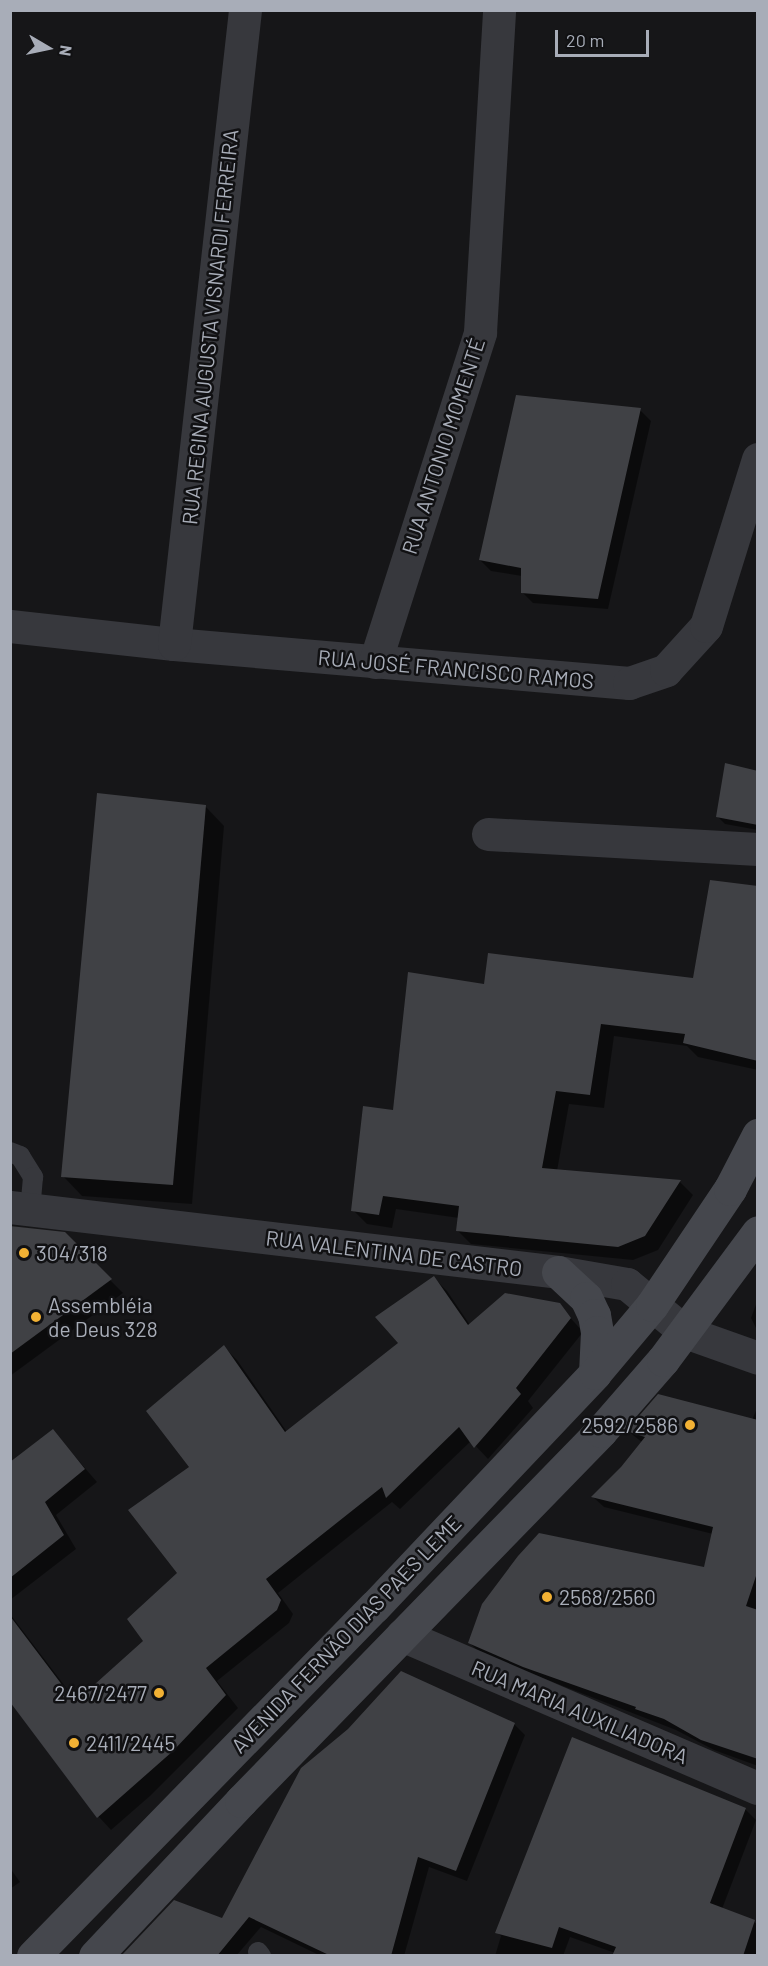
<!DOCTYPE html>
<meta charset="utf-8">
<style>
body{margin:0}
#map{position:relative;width:768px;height:1966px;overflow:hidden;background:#161618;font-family:Barlow,sans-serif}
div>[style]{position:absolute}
.shadow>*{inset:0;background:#0007}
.building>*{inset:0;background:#404145}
.lane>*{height:20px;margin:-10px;padding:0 10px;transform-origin:10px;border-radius:10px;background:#37383d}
.street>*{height:33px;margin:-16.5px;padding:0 16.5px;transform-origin:16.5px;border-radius:16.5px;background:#37383d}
.secondary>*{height:33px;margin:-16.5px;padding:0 16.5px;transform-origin:16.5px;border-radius:16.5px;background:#45474d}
.dots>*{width:16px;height:16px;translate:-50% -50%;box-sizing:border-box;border:3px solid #111113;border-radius:50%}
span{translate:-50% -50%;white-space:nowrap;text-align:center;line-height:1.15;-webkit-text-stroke:5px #111113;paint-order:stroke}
.street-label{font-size:21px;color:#a8adb8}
.poi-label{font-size:21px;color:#a8adb8}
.left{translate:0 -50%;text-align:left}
.right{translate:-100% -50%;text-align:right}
.frame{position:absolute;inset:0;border:12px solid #a8adb8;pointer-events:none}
.north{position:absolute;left:18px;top:18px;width:60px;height:60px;-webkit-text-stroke:4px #111113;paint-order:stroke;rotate:99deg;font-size:16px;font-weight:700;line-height:24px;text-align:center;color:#a8adb8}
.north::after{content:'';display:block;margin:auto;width:21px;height:27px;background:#a8adb8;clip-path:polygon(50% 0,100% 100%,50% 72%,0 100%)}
.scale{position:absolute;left:555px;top:30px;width:94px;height:27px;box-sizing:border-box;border:3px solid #a8adb8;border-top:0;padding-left:8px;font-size:18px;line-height:21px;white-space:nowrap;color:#a8adb8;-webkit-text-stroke:4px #111113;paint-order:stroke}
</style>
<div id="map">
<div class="shadow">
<div style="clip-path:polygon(640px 410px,651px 421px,608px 609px,533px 603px,522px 592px,522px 576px,491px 571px,480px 560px)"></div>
<div style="clip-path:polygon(758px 773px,758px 830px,725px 824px,718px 817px)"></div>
<div style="clip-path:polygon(205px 806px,224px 826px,192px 1204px,82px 1196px,63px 1176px)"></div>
<div style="clip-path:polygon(758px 887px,758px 1070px,698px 1057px,687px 1046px,614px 1036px,604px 1108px,569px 1104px,557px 1171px,680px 1182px,693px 1195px,658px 1250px,633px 1260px,471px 1244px,457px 1230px,459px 1218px,396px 1209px,392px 1228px,367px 1224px,353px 1210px,394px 1112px,486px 986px,695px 980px)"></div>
<div style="clip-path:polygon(10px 1226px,64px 1234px,123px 1293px,10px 1376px)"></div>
<div style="clip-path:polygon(434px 1278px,447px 1291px,470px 1325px,559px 1305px,583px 1332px,528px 1401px,533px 1408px,488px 1459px,471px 1441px,400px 1509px,392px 1502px,278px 1593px,293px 1614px,289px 1623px,217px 1681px,238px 1708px,150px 1796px,111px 1830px,99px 1817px,10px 1700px,10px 1614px,77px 1702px,145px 1641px,179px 1573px,191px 1467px,224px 1347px,237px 1360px,287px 1432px,400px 1343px)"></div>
<div style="clip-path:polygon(758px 1299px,758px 1332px,751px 1318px)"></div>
<div style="clip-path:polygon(758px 1406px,758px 1766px,714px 1750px,676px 1730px,481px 1654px,470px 1643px,705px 1569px,713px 1534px,604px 1507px,593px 1497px,622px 1468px,643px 1443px,628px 1431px,752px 1420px)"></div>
<div style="clip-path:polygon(53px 1431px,97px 1482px,56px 1515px,76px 1549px,10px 1600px,10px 1464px)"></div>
<div style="clip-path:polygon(514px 1724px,525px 1735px,467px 1881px,429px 1867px,404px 1956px,321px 1956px,261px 1927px,236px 1956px,123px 1956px,223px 1920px)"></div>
<div style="clip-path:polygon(745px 1809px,756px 1820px,722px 1909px,758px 1924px,757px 1956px,614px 1956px,615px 1953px,570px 1937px,563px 1956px,495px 1956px,501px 1936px,497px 1932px)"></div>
<div style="clip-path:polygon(10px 1868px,20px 1882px,10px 1889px)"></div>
</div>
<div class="building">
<div style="clip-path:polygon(516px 395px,641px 408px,598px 599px,521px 593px,521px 568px,479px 560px)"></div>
<div style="clip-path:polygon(725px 763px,758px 771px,758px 825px,716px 817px)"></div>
<div style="clip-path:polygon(97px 793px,206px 805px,173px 1185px,61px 1177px)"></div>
<div style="clip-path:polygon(710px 880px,758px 886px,758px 1061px,683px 1043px,685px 1034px,601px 1024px,590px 1095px,556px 1091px,542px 1168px,681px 1180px,645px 1236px,618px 1247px,456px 1231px,459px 1206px,383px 1196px,379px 1215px,351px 1211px,363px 1106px,393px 1110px,408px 972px,484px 984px,488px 953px,693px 978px)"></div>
<div style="clip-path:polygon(10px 1226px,65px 1232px,112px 1279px,10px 1354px)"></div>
<div style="clip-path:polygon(434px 1276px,468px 1325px,505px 1293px,560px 1303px,571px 1318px,516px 1388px,521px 1394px,474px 1448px,459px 1427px,386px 1498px,382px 1487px,266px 1579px,281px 1600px,277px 1610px,206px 1668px,226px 1695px,173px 1751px,97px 1818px,10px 1702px,10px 1616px,75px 1702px,143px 1641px,127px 1619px,177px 1573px,128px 1510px,189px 1467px,146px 1411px,224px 1345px,285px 1432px,398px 1343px,375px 1317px)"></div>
<div style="clip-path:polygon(658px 1394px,758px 1420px,758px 1570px,746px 1606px,758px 1610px,758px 1759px,701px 1740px,664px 1719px,635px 1709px,636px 1707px,523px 1667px,468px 1643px,482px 1604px,518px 1556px,539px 1533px,704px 1567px,713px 1527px,591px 1497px,621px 1467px,645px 1437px,626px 1431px)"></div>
<div style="clip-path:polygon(53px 1429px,85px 1469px,45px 1502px,64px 1535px,10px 1578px,10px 1462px)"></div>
<div style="clip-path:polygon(401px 1671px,515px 1723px,456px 1871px,418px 1857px,391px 1956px,331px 1956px,249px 1917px,217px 1956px,121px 1956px,174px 1900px,222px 1918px,301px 1768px,348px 1729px)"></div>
<div style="clip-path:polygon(572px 1737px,746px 1808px,710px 1903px,755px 1920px,743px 1956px,612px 1956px,616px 1947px,559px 1927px,552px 1948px,495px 1933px)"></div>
</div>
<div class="lane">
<div style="left:10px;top:1152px;width:11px;rotate:22deg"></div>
<div style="left:20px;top:1156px;width:25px;rotate:58deg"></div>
<div style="left:33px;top:1177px;width:32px;rotate:95deg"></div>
<div style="left:258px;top:1952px;width:5px;rotate:53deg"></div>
</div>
<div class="street">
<div style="left:10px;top:626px;width:165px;rotate:6.3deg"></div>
<div style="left:174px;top:644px;width:457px;rotate:4.9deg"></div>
<div style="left:629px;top:683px;width:39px;rotate:-19deg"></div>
<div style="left:666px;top:670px;width:59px;rotate:-47.7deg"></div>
<div style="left:706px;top:626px;width:175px;rotate:-72.7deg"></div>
<div style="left:174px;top:644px;width:638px;rotate:-83.61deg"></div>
<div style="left:375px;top:662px;width:346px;rotate:-72.3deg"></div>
<div style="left:480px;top:332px;width:323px;rotate:-86.6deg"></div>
<div style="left:488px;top:834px;width:270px;rotate:3.2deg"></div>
<div style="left:10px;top:1207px;width:552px;rotate:6.76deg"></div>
<div style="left:558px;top:1272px;width:70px;rotate:9.9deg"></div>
<div style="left:627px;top:1284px;width:75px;rotate:39.6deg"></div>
<div style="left:685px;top:1332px;width:77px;rotate:19.6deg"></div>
<div style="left:402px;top:1635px;width:387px;rotate:23.3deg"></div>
</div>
<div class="secondary">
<div style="left:558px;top:1272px;width:38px;rotate:43deg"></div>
<div style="left:586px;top:1298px;width:19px;rotate:65deg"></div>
<div style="left:594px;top:1315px;width:17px;rotate:80deg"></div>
<div style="left:597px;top:1332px;width:41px;rotate:92.8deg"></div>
<div style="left:33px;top:1956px;width:488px;rotate:-45.7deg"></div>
<div style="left:374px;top:1607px;width:322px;rotate:-46.6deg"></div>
<div style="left:595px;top:1373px;width:89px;rotate:-50deg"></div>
<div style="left:652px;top:1305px;width:140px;rotate:-56.1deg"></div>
<div style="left:730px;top:1189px;width:61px;rotate:-62.6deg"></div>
<div style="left:95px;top:1956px;width:213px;rotate:-46.7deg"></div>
<div style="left:241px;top:1801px;width:516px;rotate:-45.78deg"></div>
<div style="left:601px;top:1431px;width:94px;rotate:-48.9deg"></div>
<div style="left:663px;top:1360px;width:159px;rotate:-53.4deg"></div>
</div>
<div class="dots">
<div style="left:24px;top:1253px;background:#f2b134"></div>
<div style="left:36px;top:1317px;background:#f2b134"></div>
<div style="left:690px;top:1425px;background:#f2b134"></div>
<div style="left:547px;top:1597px;background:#f2b134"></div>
<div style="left:159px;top:1693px;background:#f2b134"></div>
<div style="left:74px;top:1743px;background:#f2b134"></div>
</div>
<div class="street-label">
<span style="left:210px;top:327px;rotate:-84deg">RUA REGINA AUGUSTA VISNARDI FERREIRA</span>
<span style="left:443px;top:446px;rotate:-72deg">RUA ANTONIO MOMENTÉ</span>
<span style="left:456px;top:669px;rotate:5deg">RUA JOSÉ FRANCISCO RAMOS</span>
<span style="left:394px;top:1253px;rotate:7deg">RUA VALENTINA DE CASTRO</span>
<span style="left:346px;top:1634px;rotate:-46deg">AVENIDA FERNÃO DIAS PAES LEME</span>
<span style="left:580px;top:1712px;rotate:23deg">RUA MARIA AUXILIADORA</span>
</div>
<div class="poi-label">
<span class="left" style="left:36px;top:1253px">304/318</span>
<span class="left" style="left:48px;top:1317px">Assembléia<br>de Deus 328</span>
<span class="right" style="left:678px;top:1425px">2592/2586</span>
<span class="left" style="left:559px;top:1597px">2568/2560</span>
<span class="right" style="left:147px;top:1693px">2467/2477</span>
<span class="left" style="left:86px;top:1743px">2411/2445</span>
</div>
<div class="frame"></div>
<div class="north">N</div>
<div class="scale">20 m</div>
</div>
